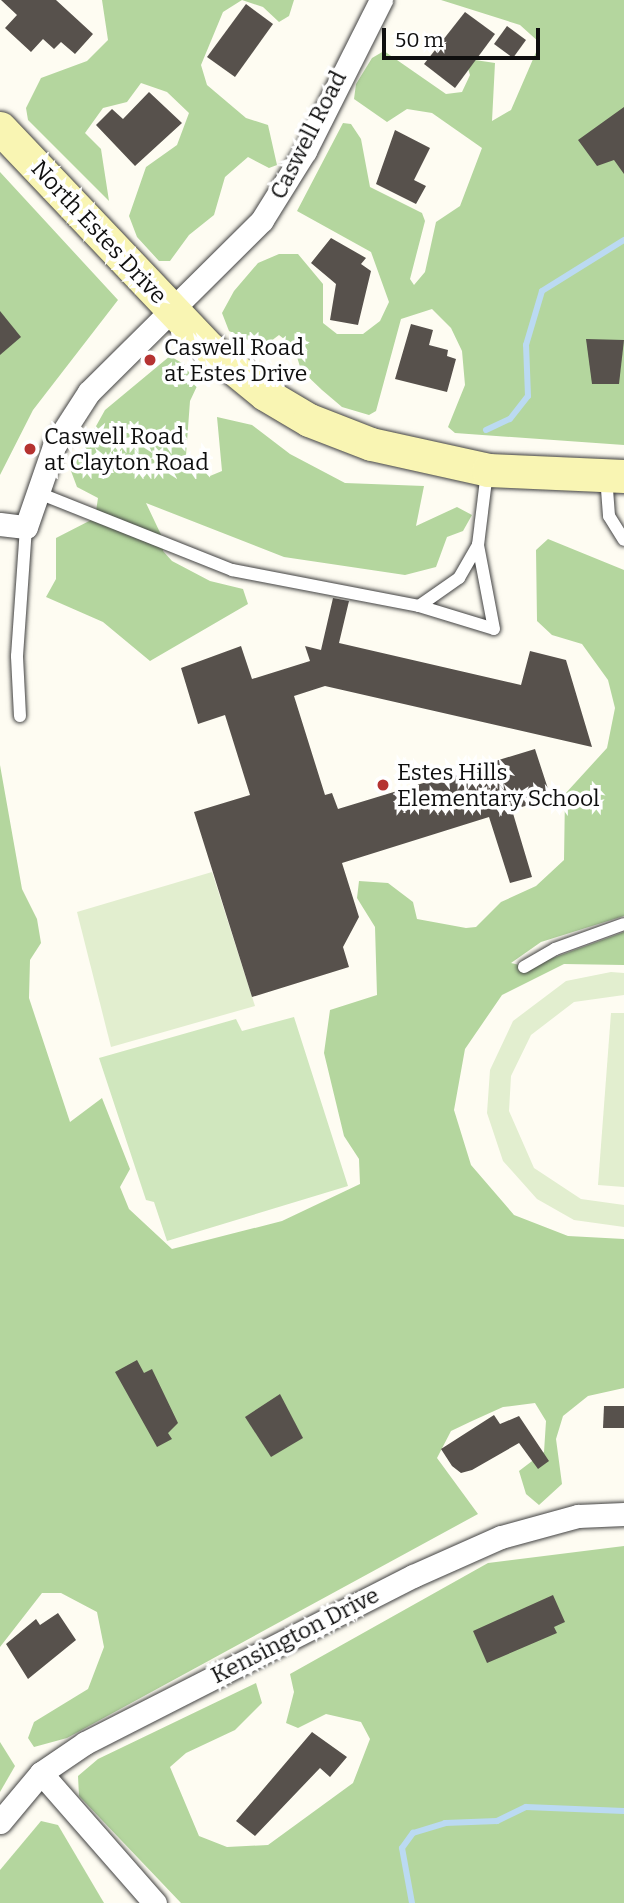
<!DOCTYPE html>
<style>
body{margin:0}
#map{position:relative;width:624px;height:1903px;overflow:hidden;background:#fefcf2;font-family:Bitter,serif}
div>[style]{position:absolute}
.green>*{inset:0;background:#d0e7be}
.forest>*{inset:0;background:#b4d69e}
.pitch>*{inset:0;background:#e2eecf}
.stream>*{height:6px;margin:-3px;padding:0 3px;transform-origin:3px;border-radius:3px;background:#bbdaf2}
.building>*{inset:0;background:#57514c}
.roads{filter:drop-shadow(0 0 2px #424242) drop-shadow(0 0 2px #424242)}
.lane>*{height:12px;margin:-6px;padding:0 6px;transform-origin:6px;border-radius:6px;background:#fff}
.street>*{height:23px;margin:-11.5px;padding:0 11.5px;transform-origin:11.5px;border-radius:11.5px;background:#fff}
.secondary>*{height:33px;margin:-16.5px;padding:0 16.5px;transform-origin:16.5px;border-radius:16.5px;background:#f9f5b3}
.dots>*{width:19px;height:19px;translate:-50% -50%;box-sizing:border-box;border:4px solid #fff;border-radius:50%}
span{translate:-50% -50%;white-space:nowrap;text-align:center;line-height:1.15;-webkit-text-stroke:7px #fff;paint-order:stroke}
.street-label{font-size:23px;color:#0f0f0f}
.poi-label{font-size:23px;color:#0f0f0f}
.left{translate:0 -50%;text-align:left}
.scale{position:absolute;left:382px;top:28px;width:158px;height:32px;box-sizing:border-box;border:4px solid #0f0f0f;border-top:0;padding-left:9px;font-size:21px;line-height:24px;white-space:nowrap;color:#0f0f0f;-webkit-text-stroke:5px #fff;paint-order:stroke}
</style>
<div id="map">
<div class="green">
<div style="clip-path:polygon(294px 1017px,348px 1186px,167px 1241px,154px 1202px,146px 1200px,99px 1058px,236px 1019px,242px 1031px)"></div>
</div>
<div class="forest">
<div style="clip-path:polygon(102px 0,294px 0,289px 16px,279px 22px,263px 7px,242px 0,223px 12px,201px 65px,207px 85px,246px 118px,268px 125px,277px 165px,269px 168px,248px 157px,225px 177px,214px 215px,189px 235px,170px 261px,159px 261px,137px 237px,129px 216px,146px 167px,177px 145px,189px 113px,167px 92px,141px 83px,127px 102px,103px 108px,85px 133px,101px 149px,109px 201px,28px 120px,26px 108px,41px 78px,87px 61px,108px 40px)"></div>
<div style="clip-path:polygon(441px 0,624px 0,624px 445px,455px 433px,448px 427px,465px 385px,462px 351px,451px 328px,432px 309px,401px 319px,376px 411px,369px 415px,342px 407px,322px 390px,301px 370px,294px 347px,279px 335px,263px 347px,229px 331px,222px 313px,234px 291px,258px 263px,279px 254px,298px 254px,323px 284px,323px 323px,337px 334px,363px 334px,380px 321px,389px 302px,371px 252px,297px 211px,343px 123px,351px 124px,361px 139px,370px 187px,422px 213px,425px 221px,410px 279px,414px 285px,425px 272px,436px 222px,460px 206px,482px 148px,432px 113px,407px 109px,387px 122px,354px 99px,356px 84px,372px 58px,384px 51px,446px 94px,462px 92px,470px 75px,467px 65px,475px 60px,495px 63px,492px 121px,511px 110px,540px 43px,520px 25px)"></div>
<div style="clip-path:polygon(0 172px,118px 300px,33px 410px,0 475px)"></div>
<div style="clip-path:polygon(170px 356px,187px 366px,198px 384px,190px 401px,186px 455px,210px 476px,222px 471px,217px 417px,252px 425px,290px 454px,345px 483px,424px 486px,416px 526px,457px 507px,472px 515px,463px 531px,447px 537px,436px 567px,405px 575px,284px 557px,146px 503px,164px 541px,163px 551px,172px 561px,210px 581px,243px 589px,248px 604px,150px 661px,103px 622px,46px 597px,56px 579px,56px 538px,95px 518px,98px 498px,77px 487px,71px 471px,105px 410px)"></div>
<div style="clip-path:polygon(548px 539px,624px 570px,624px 916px,541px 942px,511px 963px,528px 967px,624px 932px,624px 965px,564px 964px,502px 995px,465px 1049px,454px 1110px,471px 1165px,514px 1215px,568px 1236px,624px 1239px,624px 1388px,588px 1396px,563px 1416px,556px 1439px,562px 1484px,539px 1505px,526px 1494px,519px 1471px,544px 1452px,546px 1421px,535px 1403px,503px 1407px,472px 1421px,451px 1431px,437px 1458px,478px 1514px,67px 1738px,34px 1747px,28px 1738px,34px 1722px,88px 1689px,104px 1647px,97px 1612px,61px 1593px,42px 1593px,0 1647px,0 765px,22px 889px,37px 919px,41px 943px,30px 960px,29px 998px,70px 1122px,102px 1098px,130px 1169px,120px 1187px,129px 1209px,172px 1249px,282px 1221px,360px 1184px,359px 1159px,344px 1136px,324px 1053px,330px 1010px,377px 995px,375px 927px,357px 898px,359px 881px,388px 883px,413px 902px,417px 919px,466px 928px,476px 927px,501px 902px,536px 886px,564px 860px,565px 794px,607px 748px,615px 708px,608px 680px,582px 644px,552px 635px,537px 621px,536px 550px)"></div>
<div style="clip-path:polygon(624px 1546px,624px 1903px,181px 1903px,79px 1796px,78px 1776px,98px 1759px,256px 1683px,262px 1703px,235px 1730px,186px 1753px,170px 1767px,199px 1836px,227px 1847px,268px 1845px,353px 1783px,370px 1739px,361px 1722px,326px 1714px,298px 1728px,286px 1723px,294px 1692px,290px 1674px,488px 1563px)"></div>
<div style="clip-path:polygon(0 1742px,15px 1766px,0 1792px)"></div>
<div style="clip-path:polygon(41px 1821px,58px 1825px,104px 1903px,0 1903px,0 1870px)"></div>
</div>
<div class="pitch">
<div style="clip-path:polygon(212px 872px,255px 1006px,111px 1047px,77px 912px)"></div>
<div style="clip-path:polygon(611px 972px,624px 973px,624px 995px,574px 1002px,531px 1035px,511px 1076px,509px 1111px,534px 1168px,581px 1199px,624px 1205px,624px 1227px,574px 1220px,537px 1199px,503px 1161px,487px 1113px,490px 1070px,513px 1021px,566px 981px)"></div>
<div style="clip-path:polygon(611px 1013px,624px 1013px,624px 1187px,598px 1185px)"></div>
</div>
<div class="stream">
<div style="left:486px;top:430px;width:26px;rotate:-25deg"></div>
<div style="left:510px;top:419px;width:29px;rotate:-52deg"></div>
<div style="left:528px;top:396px;width:51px;rotate:-92.2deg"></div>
<div style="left:526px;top:345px;width:56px;rotate:-73.5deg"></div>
<div style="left:542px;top:291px;width:97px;rotate:-31.9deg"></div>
<div style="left:412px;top:1903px;width:56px;rotate:-100.3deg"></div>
<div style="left:402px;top:1848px;width:19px;rotate:-54deg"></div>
<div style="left:413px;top:1833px;width:34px;rotate:-17deg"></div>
<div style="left:445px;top:1823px;width:52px;rotate:-2.2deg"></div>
<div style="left:497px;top:1821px;width:32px;rotate:-26deg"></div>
<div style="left:526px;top:1807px;width:98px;rotate:2.3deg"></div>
</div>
<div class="building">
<div style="clip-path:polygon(1px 0,56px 0,93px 34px,75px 54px,61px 42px,54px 49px,43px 39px,31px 52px,5px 28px,17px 15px)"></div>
<div style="clip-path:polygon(246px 4px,273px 24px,235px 77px,207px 57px)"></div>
<div style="clip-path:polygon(465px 12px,495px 34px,455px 88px,424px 64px)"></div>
<div style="clip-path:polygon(507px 26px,526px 40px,513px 58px,494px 44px)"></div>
<div style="clip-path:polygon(149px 92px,182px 123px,135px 166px,96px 125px,112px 109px,123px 119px)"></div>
<div style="clip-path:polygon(624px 107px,624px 174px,614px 160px,597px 166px,578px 140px)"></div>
<div style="clip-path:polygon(395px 130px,430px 148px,414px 180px,426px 186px,416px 204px,376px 184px)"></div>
<div style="clip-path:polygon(331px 238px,366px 258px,361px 264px,371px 271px,358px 325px,330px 320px,336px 284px,311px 263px)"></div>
<div style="clip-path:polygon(0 311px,21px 337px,0 355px)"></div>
<div style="clip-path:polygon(411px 324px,433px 330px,429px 345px,448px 350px,447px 356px,456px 359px,447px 392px,395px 379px)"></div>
<div style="clip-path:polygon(586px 339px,624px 340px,619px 384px,592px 384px)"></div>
<div style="clip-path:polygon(333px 598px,349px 601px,339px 643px,521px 685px,530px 651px,566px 660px,592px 747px,325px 686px,294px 696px,325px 795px,332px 793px,338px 809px,535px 749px,551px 798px,512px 810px,532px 877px,510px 883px,489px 817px,342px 863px,359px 917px,343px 947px,349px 967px,252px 997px,194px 812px,250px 795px,225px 715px,198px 724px,181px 668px,241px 646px,252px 679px,310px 661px,305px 646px,321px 650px)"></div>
<div style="clip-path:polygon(137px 1360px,144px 1373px,152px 1369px,178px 1423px,168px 1433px,172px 1439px,157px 1447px,115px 1372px)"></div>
<div style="clip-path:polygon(280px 1394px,303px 1438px,271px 1457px,245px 1417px)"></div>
<div style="clip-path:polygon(604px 1406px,624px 1406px,624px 1428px,603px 1428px)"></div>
<div style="clip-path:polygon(494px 1415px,500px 1424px,519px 1416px,549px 1461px,538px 1469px,519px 1443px,472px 1470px,461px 1473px,452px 1466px,441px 1449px)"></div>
<div style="clip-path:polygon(553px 1595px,565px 1622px,554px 1627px,557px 1633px,487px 1663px,473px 1631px)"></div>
<div style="clip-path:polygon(58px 1613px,76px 1640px,28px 1679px,6px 1644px,36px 1619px,40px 1625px)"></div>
<div style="clip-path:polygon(312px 1732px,347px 1757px,330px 1777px,320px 1768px,255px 1836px,236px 1821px)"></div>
</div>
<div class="roads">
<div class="lane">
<div style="left:606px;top:476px;width:40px;rotate:85.7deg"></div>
<div style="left:609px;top:516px;width:28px;rotate:58deg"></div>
<div style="left:36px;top:492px;width:211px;rotate:21.7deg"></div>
<div style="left:232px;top:570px;width:190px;rotate:10.9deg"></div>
<div style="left:419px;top:606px;width:78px;rotate:17deg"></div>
<div style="left:494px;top:629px;width:86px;rotate:-100.8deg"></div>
<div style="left:419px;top:606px;width:49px;rotate:-35deg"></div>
<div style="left:459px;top:578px;width:38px;rotate:-60deg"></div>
<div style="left:478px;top:545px;width:74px;rotate:-83deg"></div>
<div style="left:20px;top:716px;width:60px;rotate:-92.9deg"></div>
<div style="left:17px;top:656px;width:129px;rotate:-86deg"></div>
<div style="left:524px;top:967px;width:36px;rotate:-30deg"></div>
<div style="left:555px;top:949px;width:73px;rotate:-19.9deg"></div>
</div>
<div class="street">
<div style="left:0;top:524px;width:26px;rotate:7deg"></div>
<div style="left:26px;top:527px;width:86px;rotate:-70.9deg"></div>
<div style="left:54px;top:446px;width:64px;rotate:-57.1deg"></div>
<div style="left:89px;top:392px;width:244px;rotate:-44.8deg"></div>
<div style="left:262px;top:220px;width:81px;rotate:-58.1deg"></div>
<div style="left:305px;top:151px;width:169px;rotate:-63.3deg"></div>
<div style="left:41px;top:1773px;width:173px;rotate:48.8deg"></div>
<div style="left:0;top:1822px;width:64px;rotate:-50.1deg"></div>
<div style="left:41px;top:1773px;width:53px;rotate:-34.3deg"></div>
<div style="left:85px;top:1743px;width:368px;rotate:-27deg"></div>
<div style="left:413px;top:1576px;width:96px;rotate:-23.9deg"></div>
<div style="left:501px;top:1537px;width:80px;rotate:-15.3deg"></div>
<div style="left:578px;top:1516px;width:46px;rotate:-2.5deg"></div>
</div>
<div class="secondary">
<div style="left:0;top:128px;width:305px;rotate:46.5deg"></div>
<div style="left:210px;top:349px;width:71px;rotate:39.3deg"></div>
<div style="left:265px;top:394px;width:51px;rotate:30.6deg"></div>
<div style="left:309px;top:420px;width:66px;rotate:21.2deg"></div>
<div style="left:371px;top:444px;width:120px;rotate:12.5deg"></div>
<div style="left:488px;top:470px;width:136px;rotate:2.5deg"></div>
</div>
</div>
<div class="dots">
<div style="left:150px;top:360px;background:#b53331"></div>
<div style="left:30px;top:449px;background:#b53331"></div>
<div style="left:383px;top:785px;background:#b53331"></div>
</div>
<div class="street-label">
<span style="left:308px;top:135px;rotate:-63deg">Caswell Road</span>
<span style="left:99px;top:232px;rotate:47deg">North Estes Drive</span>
<span style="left:295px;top:1635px;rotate:-27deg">Kensington Drive</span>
</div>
<div class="poi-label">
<span class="left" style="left:164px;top:360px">Caswell Road<br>at Estes Drive</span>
<span class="left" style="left:44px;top:449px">Caswell Road<br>at Clayton Road</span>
<span class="left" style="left:397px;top:785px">Estes Hills<br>Elementary School</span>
</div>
<div class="scale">50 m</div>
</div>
